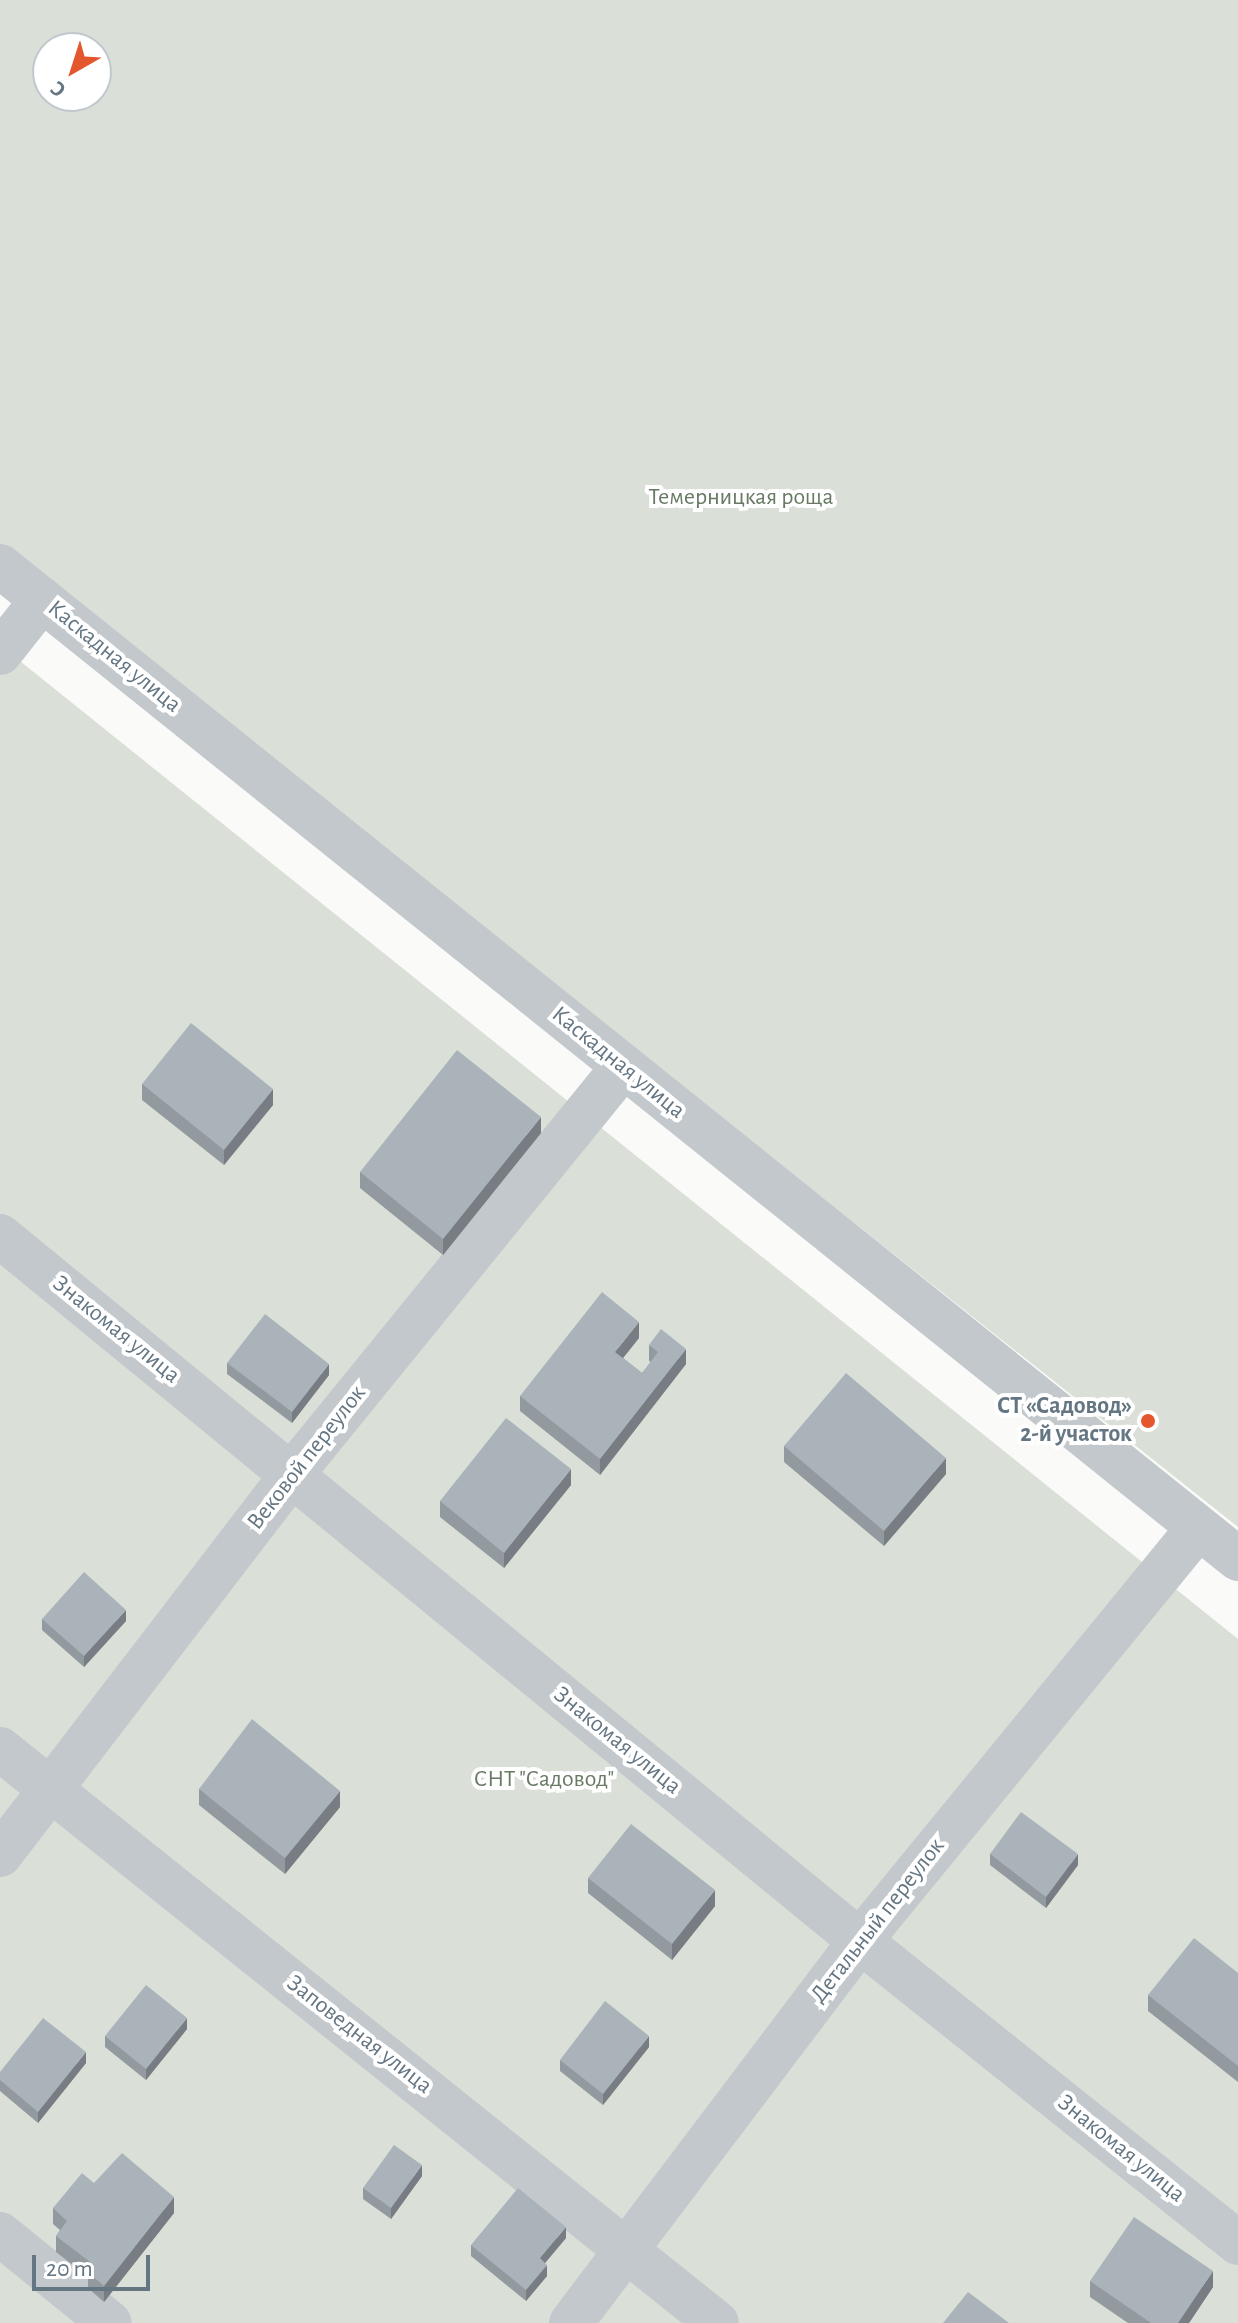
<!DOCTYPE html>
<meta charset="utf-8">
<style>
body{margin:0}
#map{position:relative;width:1238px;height:2323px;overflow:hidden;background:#fafaf8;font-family:"Alegreya Sans",sans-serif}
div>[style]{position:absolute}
.green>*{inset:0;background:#dadfd7}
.minor>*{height:44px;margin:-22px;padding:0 22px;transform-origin:22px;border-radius:22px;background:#c3c8cc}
.wall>*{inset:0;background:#929a9f}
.shaded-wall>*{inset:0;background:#777d82}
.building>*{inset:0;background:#aab3b9}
.dots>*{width:22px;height:22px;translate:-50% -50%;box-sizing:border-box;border:4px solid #fff;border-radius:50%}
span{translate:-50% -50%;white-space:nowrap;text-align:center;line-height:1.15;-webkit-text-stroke:8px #fff;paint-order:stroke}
.park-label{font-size:24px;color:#687a64}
.street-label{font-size:24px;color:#657683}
.poi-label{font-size:24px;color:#657683;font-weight:700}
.right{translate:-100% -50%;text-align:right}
.north{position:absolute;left:32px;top:32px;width:80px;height:80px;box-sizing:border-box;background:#fff;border:2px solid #c1c8cd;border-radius:50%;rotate:219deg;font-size:22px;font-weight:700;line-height:32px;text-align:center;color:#657683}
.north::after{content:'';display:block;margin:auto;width:28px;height:36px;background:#e4572e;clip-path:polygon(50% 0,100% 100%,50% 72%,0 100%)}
.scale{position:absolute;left:32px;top:2255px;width:118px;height:36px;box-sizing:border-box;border:4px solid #657683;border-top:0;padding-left:10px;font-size:24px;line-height:28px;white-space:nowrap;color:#657683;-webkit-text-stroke:6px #fff;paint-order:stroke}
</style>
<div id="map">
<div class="green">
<div style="clip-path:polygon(evenodd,0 0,1238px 0,1238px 1527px,0 546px,0 0,48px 48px,96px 48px,96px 96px,48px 96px,48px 48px)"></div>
<div style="clip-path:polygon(0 645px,1238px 1639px,1238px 2323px,0 2323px)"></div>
</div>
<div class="minor">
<div style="left:0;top:566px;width:1587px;rotate:38.73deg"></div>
<div style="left:0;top:653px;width:68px;rotate:-51.6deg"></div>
<div style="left:0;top:1236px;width:1112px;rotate:39.34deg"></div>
<div style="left:860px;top:1941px;width:484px;rotate:38.6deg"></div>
<div style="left:0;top:1749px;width:918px;rotate:38.68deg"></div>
<div style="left:0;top:1855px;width:480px;rotate:-52.5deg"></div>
<div style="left:292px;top:1474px;width:525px;rotate:-50.88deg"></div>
<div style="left:0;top:2234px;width:141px;rotate:39deg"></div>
<div style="left:571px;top:2323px;width:479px;rotate:-52.9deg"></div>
<div style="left:860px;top:1941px;width:534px;rotate:-50.7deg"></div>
</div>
<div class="wall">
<div style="clip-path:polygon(142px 1084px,273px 1105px,224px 1165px,142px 1100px)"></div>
<div style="clip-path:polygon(541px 1133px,443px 1255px,360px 1188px,360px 1172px)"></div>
<div style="clip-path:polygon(639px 1338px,623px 1358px,642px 1373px,651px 1362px,649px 1361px,649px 1345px,686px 1364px,600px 1475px,520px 1411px,520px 1396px)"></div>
<div style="clip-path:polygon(227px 1363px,329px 1375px,292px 1423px,227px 1374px)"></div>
<div style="clip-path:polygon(784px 1446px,946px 1474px,884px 1546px,784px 1462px)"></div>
<div style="clip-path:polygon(571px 1485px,504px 1568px,440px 1517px,440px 1501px)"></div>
<div style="clip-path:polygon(42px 1619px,126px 1621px,84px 1667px,42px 1630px)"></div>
<div style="clip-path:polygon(199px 1789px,340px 1807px,285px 1874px,199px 1805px)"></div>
<div style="clip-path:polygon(990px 1854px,1078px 1865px,1046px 1908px,990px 1865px)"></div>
<div style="clip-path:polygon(588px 1878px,715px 1906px,672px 1960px,588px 1893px)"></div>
<div style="clip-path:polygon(1238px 1973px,1238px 2082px,1148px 2011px,1148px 1995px)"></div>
<div style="clip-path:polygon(187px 2029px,146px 2080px,105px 2047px,105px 2036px)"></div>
<div style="clip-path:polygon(649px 2047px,603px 2105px,560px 2071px,560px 2060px)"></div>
<div style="clip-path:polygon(86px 2063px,38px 2123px,0 2091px,0 2072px)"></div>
<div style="clip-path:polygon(422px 2176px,391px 2219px,363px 2199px,363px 2188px)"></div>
<div style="clip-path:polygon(94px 2183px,174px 2213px,104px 2302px,88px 2288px,88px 2277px,56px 2252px,56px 2236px,60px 2230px,53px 2224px,53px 2208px)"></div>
<div style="clip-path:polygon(566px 2238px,545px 2263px,547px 2276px,526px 2301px,471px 2256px,471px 2245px)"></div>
<div style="clip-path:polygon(1090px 2281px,1213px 2287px,1189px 2323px,1128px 2323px,1090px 2297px)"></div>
</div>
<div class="shaded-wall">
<div style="clip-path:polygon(273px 1089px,273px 1105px,224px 1165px,224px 1150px)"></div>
<div style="clip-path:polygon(541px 1117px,541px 1133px,443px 1255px,443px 1239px)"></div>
<div style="clip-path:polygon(639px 1322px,639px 1338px,615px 1368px,615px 1352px)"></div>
<div style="clip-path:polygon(686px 1349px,686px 1364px,600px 1475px,600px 1459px)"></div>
<div style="clip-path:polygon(329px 1364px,329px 1375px,292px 1423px,292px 1412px)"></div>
<div style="clip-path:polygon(946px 1458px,946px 1474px,884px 1546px,884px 1531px)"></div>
<div style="clip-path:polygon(571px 1469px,571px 1485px,504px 1568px,504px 1553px)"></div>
<div style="clip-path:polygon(126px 1610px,126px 1621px,84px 1667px,84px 1656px)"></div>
<div style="clip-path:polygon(340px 1791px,340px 1807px,285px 1874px,285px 1858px)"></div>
<div style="clip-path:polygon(1078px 1854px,1078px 1865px,1046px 1908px,1046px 1897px)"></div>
<div style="clip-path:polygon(715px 1890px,715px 1906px,672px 1960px,672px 1944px)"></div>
<div style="clip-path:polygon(187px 2018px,187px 2029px,146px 2080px,146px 2069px)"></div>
<div style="clip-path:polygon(649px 2036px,649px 2047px,603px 2105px,603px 2094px)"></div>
<div style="clip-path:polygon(86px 2052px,86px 2063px,38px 2123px,38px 2112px)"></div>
<div style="clip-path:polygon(422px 2165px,422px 2176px,391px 2219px,391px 2208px)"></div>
<div style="clip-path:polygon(174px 2197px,174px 2213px,104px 2302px,104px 2286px)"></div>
<div style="clip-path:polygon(566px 2227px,566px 2238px,540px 2269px,540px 2258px)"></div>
<div style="clip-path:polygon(547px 2265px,547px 2276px,526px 2301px,526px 2290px)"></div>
<div style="clip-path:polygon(1213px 2271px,1213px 2287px,1189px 2323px,1178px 2323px)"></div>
</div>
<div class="building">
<div style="clip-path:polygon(191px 1023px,273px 1089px,224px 1150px,142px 1084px)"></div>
<div style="clip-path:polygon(457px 1050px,541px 1117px,443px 1239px,360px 1172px)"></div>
<div style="clip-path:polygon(602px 1292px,639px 1322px,615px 1352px,642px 1373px,658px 1352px,649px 1345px,661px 1329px,686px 1349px,600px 1459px,520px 1396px)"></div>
<div style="clip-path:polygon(265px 1314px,329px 1364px,292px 1412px,227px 1363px)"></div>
<div style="clip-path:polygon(846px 1373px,946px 1458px,884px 1531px,784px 1446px)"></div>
<div style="clip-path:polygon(506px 1418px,571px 1469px,504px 1553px,440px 1501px)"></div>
<div style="clip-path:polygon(84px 1572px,126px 1610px,84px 1656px,42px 1619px)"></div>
<div style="clip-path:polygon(252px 1719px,340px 1791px,285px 1858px,199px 1789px)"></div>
<div style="clip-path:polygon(1021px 1812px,1078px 1854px,1046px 1897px,990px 1854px)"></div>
<div style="clip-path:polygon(631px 1824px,715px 1890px,672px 1944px,588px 1878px)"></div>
<div style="clip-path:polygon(1194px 1938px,1238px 1973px,1238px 2066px,1148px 1995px)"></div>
<div style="clip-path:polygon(146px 1985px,187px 2018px,146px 2069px,105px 2036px)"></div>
<div style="clip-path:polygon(605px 2001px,649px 2036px,603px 2094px,560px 2060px)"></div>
<div style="clip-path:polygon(43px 2018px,86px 2052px,38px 2112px,0 2080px,0 2072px)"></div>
<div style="clip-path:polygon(394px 2145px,422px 2165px,391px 2208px,363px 2188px)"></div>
<div style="clip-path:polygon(122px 2153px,174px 2197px,104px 2286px,88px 2272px,94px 2265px,56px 2236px,67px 2221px,53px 2208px,82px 2173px,94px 2183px)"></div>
<div style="clip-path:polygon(518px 2188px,566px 2227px,540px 2258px,547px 2265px,526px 2290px,471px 2245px)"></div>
<div style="clip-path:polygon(1134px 2217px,1213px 2271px,1178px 2323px,1151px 2323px,1090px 2281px)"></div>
<div style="clip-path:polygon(968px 2292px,1009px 2323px,943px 2323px)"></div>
</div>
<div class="dots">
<div style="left:1148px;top:1421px;background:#e4572e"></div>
</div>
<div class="park-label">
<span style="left:741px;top:498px">Темерницкая роща</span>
<span style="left:544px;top:1780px">СНТ "Садовод"</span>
</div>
<div class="street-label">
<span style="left:114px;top:657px;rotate:39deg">Каскадная улица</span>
<span style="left:618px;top:1063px;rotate:39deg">Каскадная улица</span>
<span style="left:116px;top:1330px;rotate:39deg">Знакомая улица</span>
<span style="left:307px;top:1458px;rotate:-52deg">Вековой переулок</span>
<span style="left:617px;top:1741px;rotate:39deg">Знакомая улица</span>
<span style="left:878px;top:1921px;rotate:-52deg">Детальный переулок</span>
<span style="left:359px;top:2035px;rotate:38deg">Заповедная улица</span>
<span style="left:1121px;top:2149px;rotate:39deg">Знакомая улица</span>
</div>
<div class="poi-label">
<span class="right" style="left:1132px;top:1421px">СТ «Садовод»<br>2-й участок</span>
</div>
<div class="north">С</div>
<div class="scale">20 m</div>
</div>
